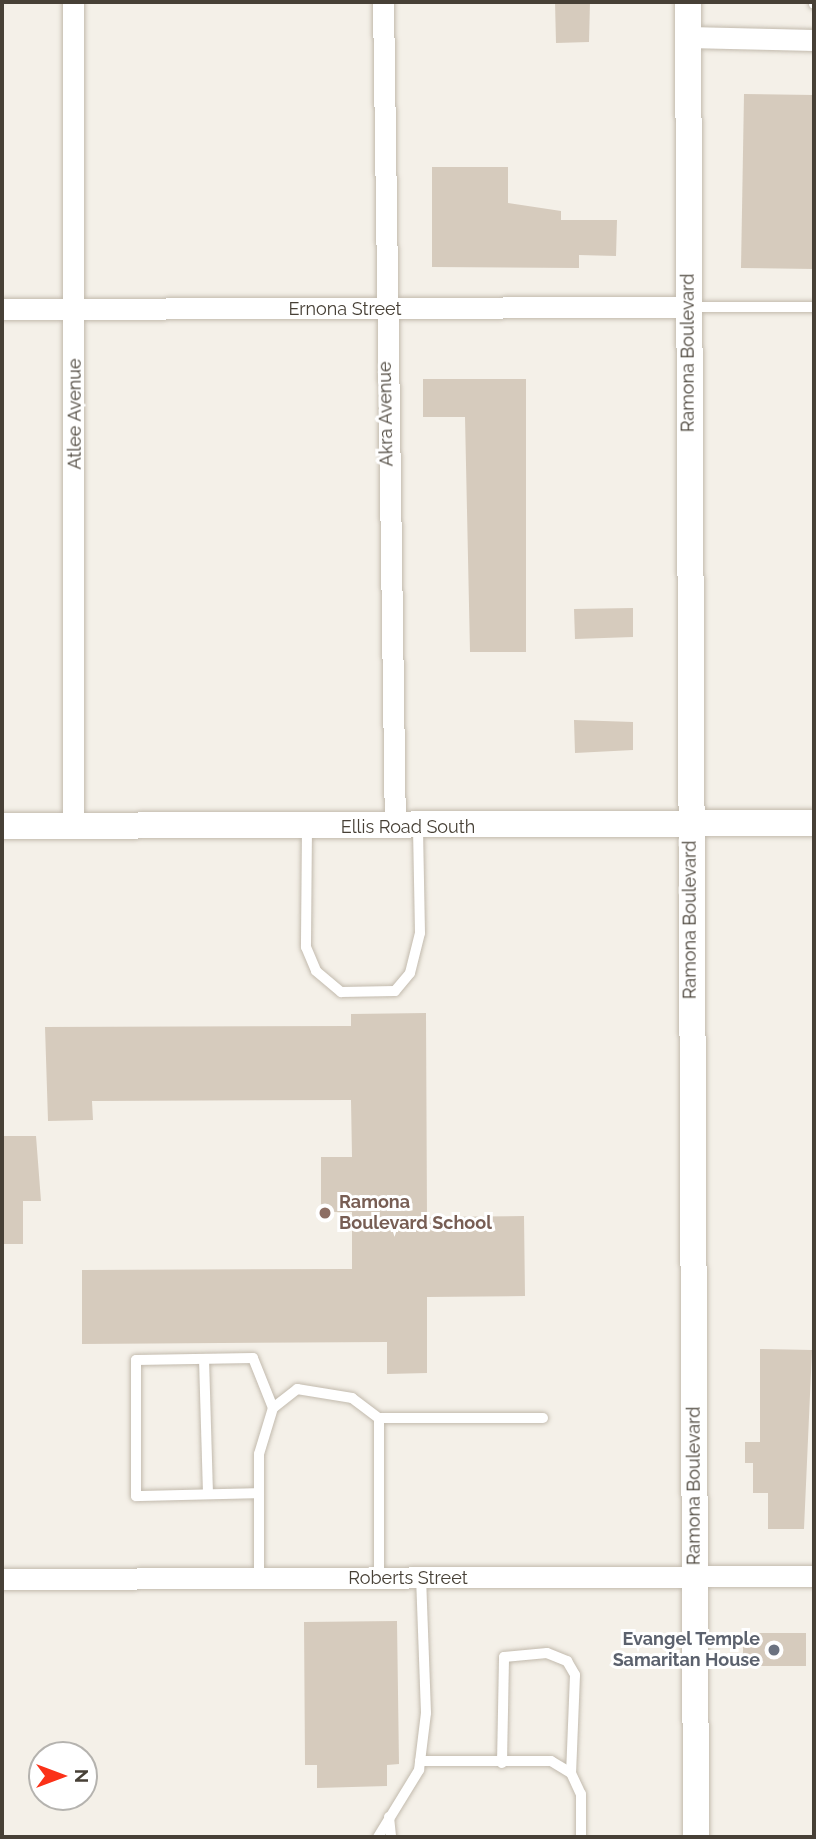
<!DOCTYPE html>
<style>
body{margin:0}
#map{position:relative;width:816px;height:1839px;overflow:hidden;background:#f4f0e8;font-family:Raleway,sans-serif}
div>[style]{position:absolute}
.building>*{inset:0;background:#d6cbbd}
.roads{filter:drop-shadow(0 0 2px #c2baad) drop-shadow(0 0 2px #c2baad)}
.service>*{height:10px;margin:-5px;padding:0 5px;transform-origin:5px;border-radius:5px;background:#fff}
.minor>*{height:21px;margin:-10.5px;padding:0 10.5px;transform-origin:10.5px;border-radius:10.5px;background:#fff}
.tertiary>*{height:26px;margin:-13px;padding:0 13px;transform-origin:13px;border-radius:13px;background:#fff}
.dots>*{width:19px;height:19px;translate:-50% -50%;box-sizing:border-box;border:4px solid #fff;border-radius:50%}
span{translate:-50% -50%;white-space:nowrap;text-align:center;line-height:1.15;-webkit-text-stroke:6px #fff;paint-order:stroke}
.street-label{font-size:18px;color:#474036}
.education-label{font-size:18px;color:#785e54;font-weight:700}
.left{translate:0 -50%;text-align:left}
.worship-label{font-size:18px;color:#5b616d;font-weight:700}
.right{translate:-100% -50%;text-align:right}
.frame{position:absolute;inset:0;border:4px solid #474036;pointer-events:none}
.north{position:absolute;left:28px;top:1741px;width:70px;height:70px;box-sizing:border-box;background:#fff;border:2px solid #b5b3af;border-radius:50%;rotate:90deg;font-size:19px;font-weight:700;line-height:28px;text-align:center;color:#474036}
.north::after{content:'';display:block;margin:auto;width:24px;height:32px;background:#fb3118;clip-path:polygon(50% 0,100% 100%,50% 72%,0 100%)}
</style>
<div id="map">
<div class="building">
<div style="clip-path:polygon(555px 2px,590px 2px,589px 42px,556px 43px)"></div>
<div style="clip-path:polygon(744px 94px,814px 95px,814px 269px,741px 268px)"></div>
<div style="clip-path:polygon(432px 167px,508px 167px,508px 203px,561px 211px,561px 220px,617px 220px,616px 256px,579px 255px,579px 268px,432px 267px)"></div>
<div style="clip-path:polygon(423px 379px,526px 379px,526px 652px,470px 652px,465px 417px,423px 417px)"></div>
<div style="clip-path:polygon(633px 608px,633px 637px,575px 639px,574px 609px)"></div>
<div style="clip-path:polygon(574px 720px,633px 722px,633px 750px,575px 753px)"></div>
<div style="clip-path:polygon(426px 1013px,427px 1217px,524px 1216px,525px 1296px,427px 1297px,427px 1373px,387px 1374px,387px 1342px,82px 1344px,82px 1270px,352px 1269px,352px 1212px,321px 1212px,321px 1157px,352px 1157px,351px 1100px,92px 1101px,93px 1120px,48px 1121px,45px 1027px,351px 1026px,351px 1014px)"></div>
<div style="clip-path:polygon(2px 1136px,36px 1136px,41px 1201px,23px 1201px,23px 1244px,2px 1244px)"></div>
<div style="clip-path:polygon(760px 1349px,812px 1350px,804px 1529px,768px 1529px,768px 1493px,753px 1493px,753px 1463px,745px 1463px,745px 1442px,760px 1442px)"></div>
<div style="clip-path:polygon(397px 1621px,399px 1764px,387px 1765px,387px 1786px,317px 1788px,317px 1765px,305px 1765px,304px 1622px)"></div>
<div style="clip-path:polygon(743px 1633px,806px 1633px,806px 1666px,743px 1666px)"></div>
</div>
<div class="roads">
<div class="service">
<div style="left:814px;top:2px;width:2px;rotate:90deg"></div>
<div style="left:691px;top:307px;width:123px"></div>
<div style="left:307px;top:827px;width:120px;rotate:90.5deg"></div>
<div style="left:306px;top:947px;width:26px;rotate:67deg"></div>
<div style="left:316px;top:971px;width:33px;rotate:40deg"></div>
<div style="left:341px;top:992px;width:54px;rotate:-1.1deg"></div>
<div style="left:395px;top:991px;width:23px;rotate:-50deg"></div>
<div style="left:410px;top:973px;width:41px;rotate:-76deg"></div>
<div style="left:420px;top:933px;width:105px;rotate:-91.1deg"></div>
<div style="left:204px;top:1359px;width:135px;rotate:88.3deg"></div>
<div style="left:379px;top:1418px;width:164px"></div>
<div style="left:259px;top:1493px;width:123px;rotate:178.6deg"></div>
<div style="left:136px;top:1496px;width:136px;rotate:-90deg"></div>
<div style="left:136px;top:1360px;width:117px;rotate:-1deg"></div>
<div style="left:253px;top:1358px;width:54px;rotate:68.2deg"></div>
<div style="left:259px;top:1578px;width:124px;rotate:-90deg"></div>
<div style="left:259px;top:1454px;width:48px;rotate:-73.1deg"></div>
<div style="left:273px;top:1408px;width:31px;rotate:-38deg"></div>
<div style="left:297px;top:1389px;width:56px;rotate:9.3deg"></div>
<div style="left:352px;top:1398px;width:34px;rotate:37deg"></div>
<div style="left:379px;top:1418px;width:160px;rotate:90deg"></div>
<div style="left:420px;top:1761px;width:131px"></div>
<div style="left:551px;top:1761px;width:23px;rotate:31deg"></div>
<div style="left:571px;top:1773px;width:23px;rotate:65deg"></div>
<div style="left:581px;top:1794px;width:43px;rotate:90deg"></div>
<div style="left:502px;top:1763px;width:106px;rotate:-88.9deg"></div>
<div style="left:504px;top:1657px;width:43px;rotate:-5.3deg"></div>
<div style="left:547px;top:1653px;width:22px;rotate:22deg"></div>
<div style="left:567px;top:1661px;width:16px;rotate:60deg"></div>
<div style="left:575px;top:1675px;width:98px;rotate:92.3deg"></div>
<div style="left:389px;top:1817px;width:20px;rotate:84deg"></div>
<div style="left:378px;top:1837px;width:79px;rotate:-58.5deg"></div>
<div style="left:419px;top:1770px;width:57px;rotate:-83deg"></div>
<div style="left:426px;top:1713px;width:135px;rotate:-92.1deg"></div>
</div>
<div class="minor">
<div style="left:383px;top:2px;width:825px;rotate:89.17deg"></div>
<div style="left:688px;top:37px;width:126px;rotate:1.4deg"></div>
<div style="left:2px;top:309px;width:685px;rotate:-0.17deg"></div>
<div style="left:73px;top:826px;width:824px;rotate:-90deg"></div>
<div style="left:2px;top:1579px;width:812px;rotate:-0.21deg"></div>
</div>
<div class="tertiary">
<div style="left:688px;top:2px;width:1835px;rotate:89.75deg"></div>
<div style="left:2px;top:826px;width:812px;rotate:-0.21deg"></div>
</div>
</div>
<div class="dots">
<div style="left:325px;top:1213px;background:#8d6e63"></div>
<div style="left:774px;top:1650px;background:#6b7280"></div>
</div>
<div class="street-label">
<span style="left:345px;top:309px">Ernona Street</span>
<span style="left:688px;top:353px;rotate:-90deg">Ramona Boulevard</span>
<span style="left:75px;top:414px;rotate:-90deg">Atlee Avenue</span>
<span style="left:386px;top:414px;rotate:-91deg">Akra Avenue</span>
<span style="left:408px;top:827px">Ellis Road South</span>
<span style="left:690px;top:920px;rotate:-90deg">Ramona Boulevard</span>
<span style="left:694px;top:1486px;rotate:-90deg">Ramona Boulevard</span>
<span style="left:408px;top:1578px">Roberts Street</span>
</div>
<div class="education-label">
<span class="left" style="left:339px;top:1213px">Ramona<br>Boulevard School</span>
</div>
<div class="worship-label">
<span class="right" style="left:760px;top:1650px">Evangel Temple<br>Samaritan House</span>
</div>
<div class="frame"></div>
<div class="north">N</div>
</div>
